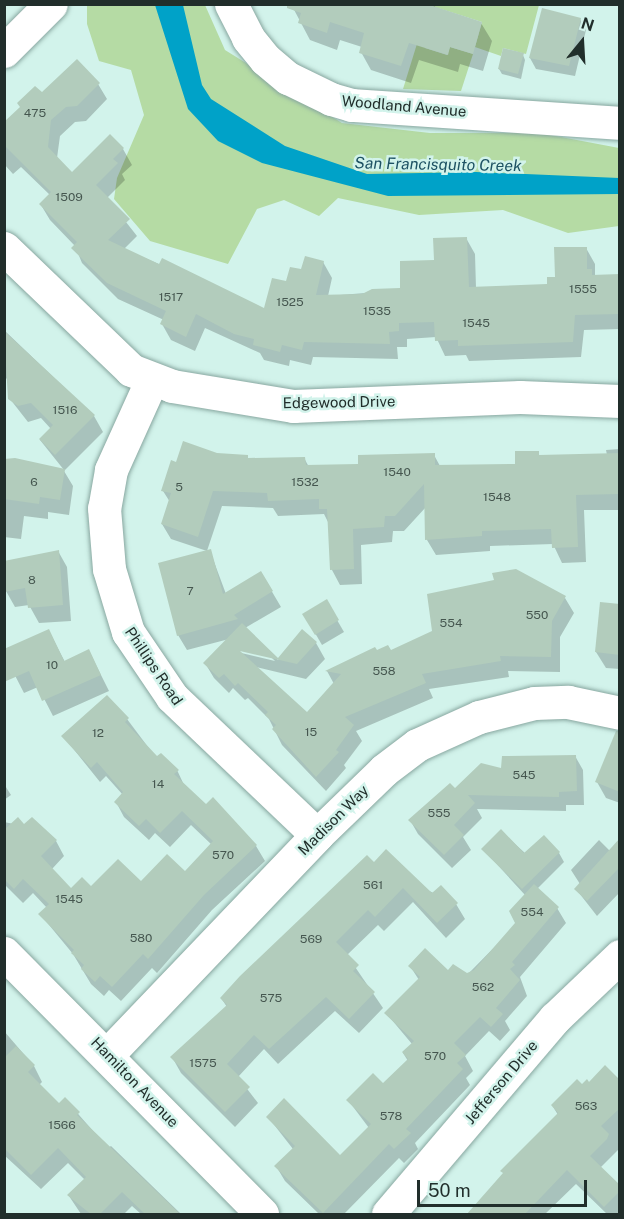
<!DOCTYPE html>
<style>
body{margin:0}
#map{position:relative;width:624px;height:1219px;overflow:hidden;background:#d2f3eb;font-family:"Public Sans",sans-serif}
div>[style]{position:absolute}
.green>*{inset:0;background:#b5dba4}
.water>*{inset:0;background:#00a2c8}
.shadow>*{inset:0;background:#0003}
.building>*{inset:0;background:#b2ccbc}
.roads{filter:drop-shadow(0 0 2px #88a7a0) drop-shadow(0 0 2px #88a7a0)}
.minor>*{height:33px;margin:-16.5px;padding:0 16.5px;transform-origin:16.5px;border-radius:16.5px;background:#fff}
span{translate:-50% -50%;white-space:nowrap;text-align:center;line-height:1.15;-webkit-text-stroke:5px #d2f3eb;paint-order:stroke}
.number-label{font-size:12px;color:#45564f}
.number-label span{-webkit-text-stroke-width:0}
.street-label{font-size:15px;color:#212e2b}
.water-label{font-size:16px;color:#1e5263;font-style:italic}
.frame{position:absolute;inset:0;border:6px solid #212e2b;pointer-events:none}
.north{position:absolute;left:552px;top:12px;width:60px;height:60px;-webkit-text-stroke:4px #d2f3eb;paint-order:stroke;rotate:18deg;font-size:16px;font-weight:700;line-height:24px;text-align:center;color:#212e2b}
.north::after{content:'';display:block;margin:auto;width:21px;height:27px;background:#212e2b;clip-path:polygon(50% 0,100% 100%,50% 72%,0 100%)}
.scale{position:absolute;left:417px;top:1180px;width:170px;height:27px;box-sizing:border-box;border:3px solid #212e2b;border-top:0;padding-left:8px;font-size:18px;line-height:21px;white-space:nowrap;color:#212e2b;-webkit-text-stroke:4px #d2f3eb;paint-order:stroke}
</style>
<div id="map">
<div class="green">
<div style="clip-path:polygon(87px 5px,205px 5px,225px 50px,342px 123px,430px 133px,540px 133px,619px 148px,619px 226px,568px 233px,503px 210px,419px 215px,338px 198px,319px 216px,284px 200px,257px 209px,228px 264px,150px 241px,114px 199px,117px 178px,144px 115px,131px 70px,99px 61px,87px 24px)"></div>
<div style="clip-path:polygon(429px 5px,539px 5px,526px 54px,503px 48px,501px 56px,475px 47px,482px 22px,438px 8px,425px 48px,447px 55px,450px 47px,473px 54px,461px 91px,403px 89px)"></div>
</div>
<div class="water">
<div style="clip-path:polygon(155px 5px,183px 5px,202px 85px,211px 99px,285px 146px,367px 174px,476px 172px,619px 178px,619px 194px,388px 196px,262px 163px,218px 141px,188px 109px)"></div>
</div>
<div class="shadow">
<div style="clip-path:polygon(291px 4px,436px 4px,434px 9px,481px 23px,492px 41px,483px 71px,460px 64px,458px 72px,419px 60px,411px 83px,371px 70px,361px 52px,362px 47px,340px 40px,337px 50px,310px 40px)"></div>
<div style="clip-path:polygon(580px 19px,586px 30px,575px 76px,536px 69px,530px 58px)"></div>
<div style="clip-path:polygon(523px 55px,525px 60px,521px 79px,502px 74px,499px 69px)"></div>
<div style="clip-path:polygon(98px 84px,107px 99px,86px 121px,75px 122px,60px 136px,57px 158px,72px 174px,110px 136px,123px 149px,132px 165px,122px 174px,125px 180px,107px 198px,137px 236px,124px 249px,265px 310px,287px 283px,323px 262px,332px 278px,328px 296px,402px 290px,466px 238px,475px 254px,476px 288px,548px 286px,586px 248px,595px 264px,595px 276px,620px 275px,620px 329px,584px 330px,581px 357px,469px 361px,466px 355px,445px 356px,436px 337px,407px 339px,407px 347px,397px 347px,398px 359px,313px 357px,311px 365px,290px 360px,289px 366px,264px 360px,260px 353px,205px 328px,195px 351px,171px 340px,162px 324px,164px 320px,118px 299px,82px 263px,75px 246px,50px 220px,41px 205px,50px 195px,21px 167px,13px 174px,4px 164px,4px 124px,42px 94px)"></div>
<div style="clip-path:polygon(4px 330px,94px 416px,103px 432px,64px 471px,73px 486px,69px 515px,48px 512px,48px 519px,24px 516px,21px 539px,4px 537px,4px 461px,64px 470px,40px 440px,51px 429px,41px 418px,28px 422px,10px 399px,15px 387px,4px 376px)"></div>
<div style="clip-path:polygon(620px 449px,620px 510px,584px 510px,586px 562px,562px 563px,553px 544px,490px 546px,490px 551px,436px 555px,427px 540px,426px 507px,404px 531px,393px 531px,392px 542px,361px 545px,362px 584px,340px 585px,332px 570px,329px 524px,324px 514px,278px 516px,273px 508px,222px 506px,207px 551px,171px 539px,162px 524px,170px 502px,163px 491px,177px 464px,216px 454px,249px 459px,304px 458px,309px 467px,359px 465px,434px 455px,440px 466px,517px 465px,538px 452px,540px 457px,607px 455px,606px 450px)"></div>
<div style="clip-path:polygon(58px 551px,67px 567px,71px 621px,39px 623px,29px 605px,15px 607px,6px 591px)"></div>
<div style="clip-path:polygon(evenodd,210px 551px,226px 594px,261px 573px,281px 607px,245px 628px,278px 660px,302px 631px,316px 643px,325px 659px,306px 679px,256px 667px,307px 714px,334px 684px,327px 671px,377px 652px,390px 652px,565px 598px,574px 613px,560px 637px,560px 672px,508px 671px,509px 677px,429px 689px,433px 698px,356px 731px,362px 741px,344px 765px,346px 768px,326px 791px,282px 745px,269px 719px,248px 698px,245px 700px,233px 688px,229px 693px,214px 678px,205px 663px,229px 639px,187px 650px,178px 635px,210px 551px,234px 648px,271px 657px,275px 661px,233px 651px,234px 648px)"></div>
<div style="clip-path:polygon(326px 601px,344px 632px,322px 645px,304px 614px)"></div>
<div style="clip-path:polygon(620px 606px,620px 669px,606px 668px,596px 652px)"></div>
<div style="clip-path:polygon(49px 631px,65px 662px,89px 651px,109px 691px,53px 716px,38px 687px,24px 693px,4px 654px)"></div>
<div style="clip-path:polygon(127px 719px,157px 759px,177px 770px,185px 787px,256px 846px,265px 861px,212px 910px,157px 973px,152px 968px,121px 1001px,109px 990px,104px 996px,91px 984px,73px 954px,40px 914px,47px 908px,33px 893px,23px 903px,4px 884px,4px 822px,24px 826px,56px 841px,64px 856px,52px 869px,71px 890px,141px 883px,185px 873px,212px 845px,191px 825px,170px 847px,155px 833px,149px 840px,124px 817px,116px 802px,123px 795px,106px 776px,100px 782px,63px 736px)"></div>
<div style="clip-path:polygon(575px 756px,583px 770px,584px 805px,566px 805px,566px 811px,477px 809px,482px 818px,463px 837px,471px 850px,452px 868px,418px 834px,410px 820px,455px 791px,502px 770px)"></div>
<div style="clip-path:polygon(620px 758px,620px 803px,606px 798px,597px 782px)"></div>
<div style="clip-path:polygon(4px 784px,11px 795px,4px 800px)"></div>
<div style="clip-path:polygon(501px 831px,526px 854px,544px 837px,559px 853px,564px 862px,537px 889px,557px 908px,566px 923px,520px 977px,527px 996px,505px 1021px,510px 1030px,500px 1041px,489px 1031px,465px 1056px,473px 1071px,466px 1078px,470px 1085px,415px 1143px,418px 1149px,404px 1163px,399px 1158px,344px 1214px,319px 1214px,285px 1181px,276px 1166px,293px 1149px,268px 1117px,340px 1157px,369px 1128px,348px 1100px,383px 1085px,408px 1061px,403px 1053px,412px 1044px,386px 1013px,419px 980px,410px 966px,468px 974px,517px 924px,525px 895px,483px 849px)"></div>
<div style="clip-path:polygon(599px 840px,610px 851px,620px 841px,620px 892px,597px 916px,576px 889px,580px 884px,571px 870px)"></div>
<div style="clip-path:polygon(374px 864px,456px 904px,465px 919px,446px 938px,413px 902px,384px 931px,378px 925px,347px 955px,383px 1008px,359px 1033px,335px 1011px,278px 1064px,264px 1049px,238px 1077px,258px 1103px,235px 1127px,181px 1073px,172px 1057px,227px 1007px,221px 998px)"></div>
<div style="clip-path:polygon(4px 1031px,34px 1066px,42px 1082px,39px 1085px,59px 1105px,65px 1099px,108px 1148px,111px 1146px,181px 1214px,141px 1214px,132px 1206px,124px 1214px,81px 1214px,69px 1196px,85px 1180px,68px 1163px,41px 1189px,4px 1155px)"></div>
<div style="clip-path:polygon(620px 1080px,620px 1148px,600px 1168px,620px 1187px,618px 1214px,607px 1214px,576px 1184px,545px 1214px,468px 1214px,558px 1115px,552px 1105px,582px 1086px)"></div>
</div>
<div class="building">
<div style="clip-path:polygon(287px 4px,427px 4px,482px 22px,473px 54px,450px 47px,448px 55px,409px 43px,401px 66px,359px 53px,364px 33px,330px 22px,327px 33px,298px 23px,301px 13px,287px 8px)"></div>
<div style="clip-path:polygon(542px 8px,581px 18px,569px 66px,529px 58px)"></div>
<div style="clip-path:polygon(503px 48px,524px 53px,518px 74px,498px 69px)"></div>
<div style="clip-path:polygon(77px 59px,100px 83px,77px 106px,66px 107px,51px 120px,48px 147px,72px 172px,110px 134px,124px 148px,113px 159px,118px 163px,96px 185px,130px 219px,108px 240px,159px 264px,162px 258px,264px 308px,272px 278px,286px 281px,290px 267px,301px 269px,305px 256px,324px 261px,316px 295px,362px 294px,372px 289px,400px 288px,400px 261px,434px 260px,433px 238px,467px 237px,469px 287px,547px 284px,547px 277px,555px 277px,554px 247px,587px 247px,587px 269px,592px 269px,592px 275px,620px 274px,620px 314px,575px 315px,573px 342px,458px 346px,458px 340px,435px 341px,434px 322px,399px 323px,399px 331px,389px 332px,390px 344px,304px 342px,302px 350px,282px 345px,280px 352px,253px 345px,254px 339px,234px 334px,196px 314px,186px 337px,160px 324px,166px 311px,107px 283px,71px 248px,77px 242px,39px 204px,51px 192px,4px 145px,4px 122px,20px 107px,17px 103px,35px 86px,42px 92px)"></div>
<div style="clip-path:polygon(4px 331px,95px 415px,55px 455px,39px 439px,53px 425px,31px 403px,18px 406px,8px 399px)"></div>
<div style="clip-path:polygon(183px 441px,217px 453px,248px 455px,248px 458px,305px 457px,306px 465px,358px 464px,358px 455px,435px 453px,435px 465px,515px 464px,515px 451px,539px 451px,539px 455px,620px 453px,620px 494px,576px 495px,578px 547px,552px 548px,551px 529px,482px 531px,482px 536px,425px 540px,424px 484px,395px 516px,385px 516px,384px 527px,353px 529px,354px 569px,330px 570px,327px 509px,319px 509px,319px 499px,268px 501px,267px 493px,213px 491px,198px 537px,161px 524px,171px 493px,161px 491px,171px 460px,176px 462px)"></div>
<div style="clip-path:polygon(15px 458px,65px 469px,60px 500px,40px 497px,39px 504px,4px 499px,4px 459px)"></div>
<div style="clip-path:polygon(211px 549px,223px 594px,261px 571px,273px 591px,234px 615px,238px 619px,177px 636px,158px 563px)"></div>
<div style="clip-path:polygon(59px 550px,63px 605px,28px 608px,25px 588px,4px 592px,4px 561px)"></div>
<div style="clip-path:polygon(516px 569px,566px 596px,552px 621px,551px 657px,500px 656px,501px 661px,422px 674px,426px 683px,345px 717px,354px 725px,336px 750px,339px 752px,316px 777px,272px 729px,276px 725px,265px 715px,268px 712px,238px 683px,235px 686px,224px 674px,219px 678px,203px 663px,242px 623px,278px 658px,302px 629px,317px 642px,297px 664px,240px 651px,307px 712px,341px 674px,325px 671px,375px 647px,377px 650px,388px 645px,391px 650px,432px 631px,427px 594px,494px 580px,492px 573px)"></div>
<div style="clip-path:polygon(327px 599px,339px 620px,315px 635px,302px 614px)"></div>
<div style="clip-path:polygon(600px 602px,620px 604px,620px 655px,595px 652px)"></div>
<div style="clip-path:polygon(49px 629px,64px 661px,89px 649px,101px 675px,42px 701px,29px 671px,4px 682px,4px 649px)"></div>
<div style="clip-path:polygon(107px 695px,129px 718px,125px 722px,157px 756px,161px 753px,179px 770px,174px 774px,206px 804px,213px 797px,257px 845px,204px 895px,148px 959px,143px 954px,112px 987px,100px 976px,95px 982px,81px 969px,84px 965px,71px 953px,74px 950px,38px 914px,49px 904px,23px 879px,14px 889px,4px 879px,4px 830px,18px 817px,24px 824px,32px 817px,57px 840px,41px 856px,71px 888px,82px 877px,91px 886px,118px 859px,141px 881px,167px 854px,185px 871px,213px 841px,182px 811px,160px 833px,146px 819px,139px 826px,114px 802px,123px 792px,97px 762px,91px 768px,61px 736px)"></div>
<div style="clip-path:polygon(616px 731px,620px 731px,620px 792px,595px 782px)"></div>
<div style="clip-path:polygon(576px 755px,577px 791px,559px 792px,559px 797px,468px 795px,475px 803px,454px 825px,464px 835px,444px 855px,408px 820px,450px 783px,455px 788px,481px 763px,501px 768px,502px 756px)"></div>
<div style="clip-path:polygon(501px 829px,524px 853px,544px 835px,560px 852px,522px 889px,481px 849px)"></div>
<div style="clip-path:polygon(620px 838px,620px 867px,587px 901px,574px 889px)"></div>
<div style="clip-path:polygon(386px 849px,432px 893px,441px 885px,458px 903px,437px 923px,403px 888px,375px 917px,368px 910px,336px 942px,359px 965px,353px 971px,375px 992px,349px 1019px,326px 997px,269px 1049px,254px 1035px,227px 1064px,250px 1087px,225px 1112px,170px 1057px,227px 1005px,220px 998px,240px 976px,367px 855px,374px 862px)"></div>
<div style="clip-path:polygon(534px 884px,559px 907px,512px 962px,515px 965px,510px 969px,520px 980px,496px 1008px,503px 1014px,491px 1027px,480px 1017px,454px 1043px,466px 1055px,457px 1063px,463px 1069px,406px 1129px,411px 1133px,394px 1149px,389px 1144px,323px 1213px,274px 1166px,295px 1146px,266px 1117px,284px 1098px,340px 1155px,371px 1124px,346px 1100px,373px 1073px,383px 1083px,408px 1059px,402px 1052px,414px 1041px,384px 1013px,420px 977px,408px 966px,425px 948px,448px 970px,453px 964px,467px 973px,474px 970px,515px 923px,509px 911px)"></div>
<div style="clip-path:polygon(16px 1046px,35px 1065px,28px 1072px,59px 1103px,65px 1097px,80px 1112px,77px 1115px,181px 1215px,146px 1215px,122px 1192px,99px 1215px,92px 1215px,67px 1195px,86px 1177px,58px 1148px,31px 1175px,4px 1148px,4px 1058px)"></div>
<div style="clip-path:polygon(605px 1065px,620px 1080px,620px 1108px,601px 1126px,609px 1134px,607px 1139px,590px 1156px,620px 1185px,620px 1191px,604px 1207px,567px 1170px,524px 1215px,466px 1215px,503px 1173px,500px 1171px,558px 1113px,551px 1105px,577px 1079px,582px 1084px,587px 1079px,589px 1082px)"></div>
</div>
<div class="roads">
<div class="minor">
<div style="left:231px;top:4px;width:38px;rotate:63deg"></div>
<div style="left:248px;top:38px;width:27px;rotate:51deg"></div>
<div style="left:265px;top:59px;width:30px;rotate:40deg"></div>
<div style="left:288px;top:78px;width:48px;rotate:26deg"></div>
<div style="left:331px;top:99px;width:22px;rotate:16deg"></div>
<div style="left:352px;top:105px;width:269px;rotate:3.8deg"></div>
<div style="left:4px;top:51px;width:66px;rotate:-45deg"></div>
<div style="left:4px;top:248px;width:176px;rotate:43.8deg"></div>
<div style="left:131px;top:370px;width:44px;rotate:21.3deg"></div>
<div style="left:172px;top:386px;width:123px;rotate:9.4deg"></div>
<div style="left:293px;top:406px;width:227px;rotate:-2.3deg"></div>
<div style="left:520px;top:397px;width:100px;rotate:2.3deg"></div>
<div style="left:152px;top:379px;width:100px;rotate:114.3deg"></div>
<div style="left:111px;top:470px;width:39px;rotate:100deg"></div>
<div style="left:104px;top:508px;width:61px;rotate:85.3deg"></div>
<div style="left:109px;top:569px;width:66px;rotate:73.2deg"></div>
<div style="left:128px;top:632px;width:78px;rotate:55.9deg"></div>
<div style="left:172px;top:697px;width:200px;rotate:43.6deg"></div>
<div style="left:4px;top:953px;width:367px;rotate:45.3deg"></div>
<div style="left:108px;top:1054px;width:303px;rotate:-46.3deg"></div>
<div style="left:317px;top:835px;width:93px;rotate:-44.1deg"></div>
<div style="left:384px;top:770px;width:41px;rotate:-37.1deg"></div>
<div style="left:417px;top:745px;width:68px;rotate:-24.3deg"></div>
<div style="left:479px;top:717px;width:57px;rotate:-14.3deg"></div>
<div style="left:534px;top:703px;width:34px;rotate:-2deg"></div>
<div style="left:568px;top:702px;width:53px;rotate:11.9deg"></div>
<div style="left:388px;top:1214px;width:257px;rotate:-49.6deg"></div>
<div style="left:555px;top:1018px;width:90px;rotate:-43.6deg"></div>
</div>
</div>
<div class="number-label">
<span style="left:35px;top:114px">475</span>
<span style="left:69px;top:198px">1509</span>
<span style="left:583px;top:290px">1555</span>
<span style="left:171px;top:298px">1517</span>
<span style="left:290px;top:303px">1525</span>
<span style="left:377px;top:312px">1535</span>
<span style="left:476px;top:324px">1545</span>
<span style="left:65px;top:411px">1516</span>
<span style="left:397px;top:473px">1540</span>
<span style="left:34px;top:483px">6</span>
<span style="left:305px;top:483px">1532</span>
<span style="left:179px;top:488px">5</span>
<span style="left:497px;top:498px">1548</span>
<span style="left:32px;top:581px">8</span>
<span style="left:190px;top:592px">7</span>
<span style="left:537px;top:616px">550</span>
<span style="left:451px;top:624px">554</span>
<span style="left:52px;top:666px">10</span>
<span style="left:384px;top:672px">558</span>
<span style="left:311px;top:733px">15</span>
<span style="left:98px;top:734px">12</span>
<span style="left:524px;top:776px">545</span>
<span style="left:158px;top:785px">14</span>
<span style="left:439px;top:814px">555</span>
<span style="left:223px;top:856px">570</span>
<span style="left:373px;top:886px">561</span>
<span style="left:69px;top:900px">1545</span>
<span style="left:532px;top:913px">554</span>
<span style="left:141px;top:939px">580</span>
<span style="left:311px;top:940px">569</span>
<span style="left:483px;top:988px">562</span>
<span style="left:271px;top:999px">575</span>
<span style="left:435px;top:1057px">570</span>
<span style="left:203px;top:1064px">1575</span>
<span style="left:586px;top:1107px">563</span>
<span style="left:391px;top:1117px">578</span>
<span style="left:62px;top:1126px">1566</span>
</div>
<div class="street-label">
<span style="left:404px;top:106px;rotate:5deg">Woodland Avenue</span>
<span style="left:339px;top:402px;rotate:-1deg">Edgewood Drive</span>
<span style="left:154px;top:666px;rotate:56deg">Phillips Road</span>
<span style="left:333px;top:820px;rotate:-45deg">Madison Way</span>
<span style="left:135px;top:1082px;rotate:46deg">Hamilton Avenue</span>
<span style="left:501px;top:1082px;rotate:-50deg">Jefferson Drive</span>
</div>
<div class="water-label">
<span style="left:438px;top:165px;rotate:1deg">San Francisquito Creek</span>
</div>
<div class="frame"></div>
<div class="north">N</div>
<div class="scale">50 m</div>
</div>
